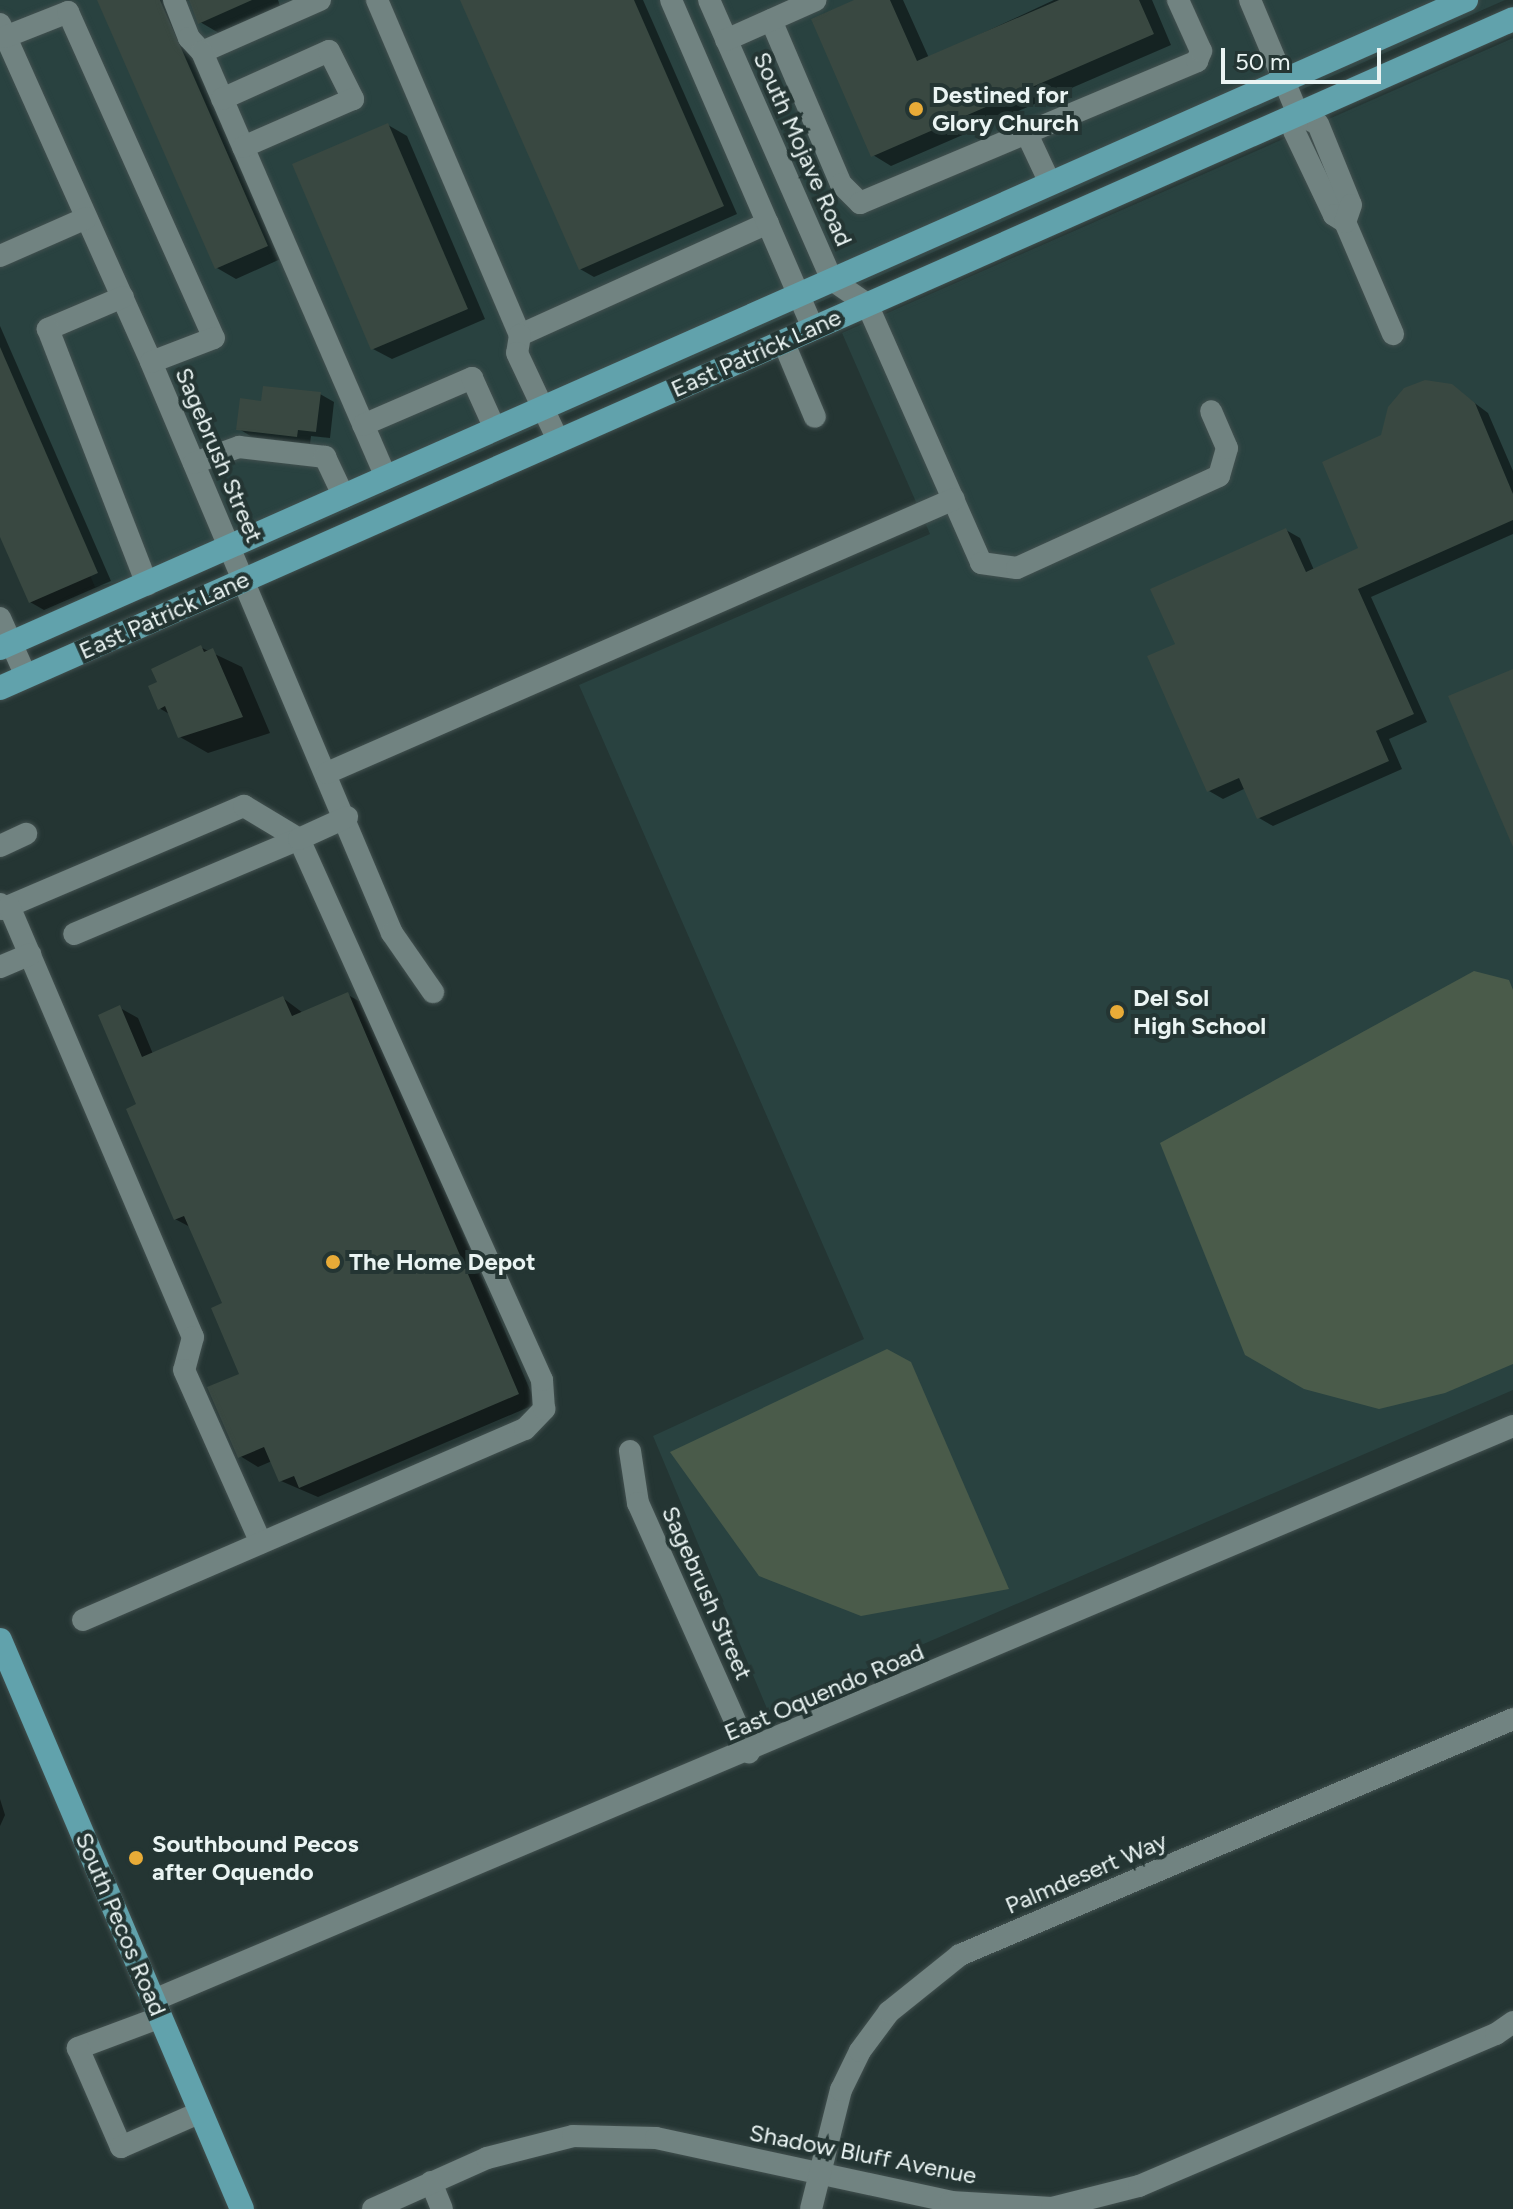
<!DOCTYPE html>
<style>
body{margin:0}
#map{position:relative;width:1513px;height:2209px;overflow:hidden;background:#243533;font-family:Figtree,sans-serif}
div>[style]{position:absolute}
.built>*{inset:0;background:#294240}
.green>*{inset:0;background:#4a5b4a}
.shadow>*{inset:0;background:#0007}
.building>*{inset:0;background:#394841}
.roads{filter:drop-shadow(0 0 2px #42504f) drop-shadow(0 0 2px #42504f)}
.minor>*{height:22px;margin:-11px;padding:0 11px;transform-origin:11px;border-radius:11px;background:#718381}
.major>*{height:24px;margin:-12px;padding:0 12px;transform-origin:12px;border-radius:12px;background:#61a2ac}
.dots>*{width:22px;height:22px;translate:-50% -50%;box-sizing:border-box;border:4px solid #243533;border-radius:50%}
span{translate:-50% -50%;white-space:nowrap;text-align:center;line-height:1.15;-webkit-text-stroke:8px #243533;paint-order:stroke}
.poi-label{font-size:24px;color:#eaf4f3;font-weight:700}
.left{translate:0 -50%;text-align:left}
.street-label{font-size:24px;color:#eaf4f3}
.scale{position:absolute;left:1221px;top:48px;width:160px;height:36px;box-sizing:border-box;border:4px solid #eaf4f3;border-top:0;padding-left:10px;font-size:24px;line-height:28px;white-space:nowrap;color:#eaf4f3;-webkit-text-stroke:6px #243533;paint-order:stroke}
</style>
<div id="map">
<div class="built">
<div style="clip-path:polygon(0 0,1505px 0,253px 552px,95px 587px,0 362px)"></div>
<div style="clip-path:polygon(1513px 38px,1513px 1390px,768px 1711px,653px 1436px,864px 1339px,579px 685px,930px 534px,842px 333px)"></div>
</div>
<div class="green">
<div style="clip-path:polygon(1474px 971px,1509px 980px,1513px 990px,1513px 1364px,1445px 1393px,1379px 1409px,1304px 1389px,1245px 1355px,1160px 1143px)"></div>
<div style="clip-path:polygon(887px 1349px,911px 1362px,1009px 1589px,861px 1616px,759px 1576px,670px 1452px)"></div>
</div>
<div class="shadow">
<div style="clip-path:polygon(99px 0,278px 0,280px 6px,219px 33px,200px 22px,190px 0,182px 1px,285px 257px,236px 279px,217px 268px)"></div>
<div style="clip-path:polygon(462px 0,643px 0,737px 214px,594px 277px,580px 269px)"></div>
<div style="clip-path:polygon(859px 0,903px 0,929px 58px,1054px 0,1152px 0,1171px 45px,891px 166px,873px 155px)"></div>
<div style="clip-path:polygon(388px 125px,407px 136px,485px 319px,392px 359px,373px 349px)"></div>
<div style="clip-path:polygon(0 326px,111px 581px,44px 610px,30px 602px,0 532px)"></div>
<div style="clip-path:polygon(1452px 386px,1488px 413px,1513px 471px,1513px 534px,1371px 597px,1427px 722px,1389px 739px,1402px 769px,1273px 826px,1259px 818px,1246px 788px,1223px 799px,1209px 791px,1177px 645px,1286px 530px,1300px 538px,1314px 570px,1361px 550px,1383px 436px)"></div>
<div style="clip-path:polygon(320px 394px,334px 402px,330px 438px,311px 436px,310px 444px,252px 437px,239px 429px,263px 403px)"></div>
<div style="clip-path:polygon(200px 647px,242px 667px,270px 733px,208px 753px,180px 737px,171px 715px,159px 708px,160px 683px)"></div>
<div style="clip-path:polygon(348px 995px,366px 1005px,536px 1404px,318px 1497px,281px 1481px,272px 1461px,258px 1467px,240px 1456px,242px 1375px,224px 1304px,192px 1228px,175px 1219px,139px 1106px,120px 1008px,138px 1018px,153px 1054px,283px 998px,303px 1013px)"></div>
<div style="clip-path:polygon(0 1799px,5px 1815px,0 1826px)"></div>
</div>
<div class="building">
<div style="clip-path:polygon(97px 0,160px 0,268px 246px,215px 269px)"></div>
<div style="clip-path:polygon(189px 0,252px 0,198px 24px)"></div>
<div style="clip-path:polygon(460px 0,634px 0,724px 206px,579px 270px)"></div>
<div style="clip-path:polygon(854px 0,890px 0,917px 61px,1059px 0,1139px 0,1154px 34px,871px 157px,811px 19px)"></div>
<div style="clip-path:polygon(388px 123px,468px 309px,371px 350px,292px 164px)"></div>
<div style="clip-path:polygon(0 347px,98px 573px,29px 603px,0 537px)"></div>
<div style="clip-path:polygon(1425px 380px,1452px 384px,1475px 403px,1513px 494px,1513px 520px,1358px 589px,1414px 714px,1376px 731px,1389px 761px,1257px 819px,1239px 778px,1207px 792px,1147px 656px,1175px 644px,1150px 589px,1286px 528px,1306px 572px,1358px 548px,1322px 462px,1381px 435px,1388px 407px,1404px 388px)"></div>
<div style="clip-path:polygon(263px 386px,321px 392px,316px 432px,298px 430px,297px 437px,236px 430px,240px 398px,261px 401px)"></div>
<div style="clip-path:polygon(201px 645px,204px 652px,213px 648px,243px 717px,178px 738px,165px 706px,158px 710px,148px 686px,157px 682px,151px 669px)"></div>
<div style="clip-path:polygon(1513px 669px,1513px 847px,1448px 696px)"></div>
<div style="clip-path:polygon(348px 992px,519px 1394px,299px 1488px,294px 1476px,279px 1482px,264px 1447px,238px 1458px,207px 1387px,239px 1374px,211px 1308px,222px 1303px,184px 1216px,174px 1220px,126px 1109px,136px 1104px,98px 1015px,120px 1005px,142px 1057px,283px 996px,292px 1016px)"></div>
</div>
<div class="roads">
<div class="minor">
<div style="left:174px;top:0;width:41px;rotate:68.5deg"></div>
<div style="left:189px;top:38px;width:19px;rotate:47deg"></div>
<div style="left:320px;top:0;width:129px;rotate:156.2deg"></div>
<div style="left:202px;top:52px;width:463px;rotate:66.6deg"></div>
<div style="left:377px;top:0;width:364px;rotate:66.9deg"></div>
<div style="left:520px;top:335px;width:272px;rotate:-24.3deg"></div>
<div style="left:671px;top:0;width:357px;rotate:66.6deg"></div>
<div style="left:709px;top:0;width:306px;rotate:66.3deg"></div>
<div style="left:832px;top:280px;width:42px;rotate:34.4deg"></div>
<div style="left:867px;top:304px;width:283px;rotate:66.2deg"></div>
<div style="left:981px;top:563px;width:36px;rotate:8deg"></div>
<div style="left:1017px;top:568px;width:222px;rotate:-24.5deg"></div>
<div style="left:1219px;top:476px;width:29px;rotate:-74deg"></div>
<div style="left:1227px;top:448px;width:40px;rotate:-113.4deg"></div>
<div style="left:1250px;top:0;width:124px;rotate:67.2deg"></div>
<div style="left:771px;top:20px;width:178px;rotate:66.9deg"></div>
<div style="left:841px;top:184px;width:27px;rotate:45deg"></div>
<div style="left:860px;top:203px;width:366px;rotate:-22.8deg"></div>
<div style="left:1197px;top:61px;width:11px;rotate:-68deg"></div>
<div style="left:1201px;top:51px;width:56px;rotate:-114.3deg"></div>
<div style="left:0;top:24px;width:370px;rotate:65.9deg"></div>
<div style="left:151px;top:362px;width:620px;rotate:67.12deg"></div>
<div style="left:392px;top:933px;width:72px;rotate:55.2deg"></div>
<div style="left:5px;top:37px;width:68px;rotate:-21.6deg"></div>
<div style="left:68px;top:12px;width:357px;rotate:65.9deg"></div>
<div style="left:214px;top:338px;width:67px;rotate:159.1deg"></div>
<div style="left:726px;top:40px;width:98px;rotate:-24deg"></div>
<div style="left:222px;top:99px;width:117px;rotate:-24.2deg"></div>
<div style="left:329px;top:51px;width:54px;rotate:63.4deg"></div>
<div style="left:353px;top:99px;width:120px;rotate:156.4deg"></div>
<div style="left:1298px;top:114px;width:17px;rotate:103deg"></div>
<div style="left:1294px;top:131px;width:93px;rotate:64.5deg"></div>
<div style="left:1334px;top:215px;width:13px;rotate:32deg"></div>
<div style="left:1345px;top:222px;width:122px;rotate:66.8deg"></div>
<div style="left:1298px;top:114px;width:22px;rotate:27deg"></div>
<div style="left:1318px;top:124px;width:87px;rotate:67.8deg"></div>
<div style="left:1351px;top:205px;width:18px;rotate:109deg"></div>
<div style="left:1027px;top:134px;width:54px;rotate:64.9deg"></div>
<div style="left:0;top:256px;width:94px;rotate:-23.8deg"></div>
<div style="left:123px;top:297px;width:82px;rotate:156.9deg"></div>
<div style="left:48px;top:329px;width:274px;rotate:68.8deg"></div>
<div style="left:520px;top:335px;width:18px;rotate:99deg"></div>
<div style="left:517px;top:353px;width:96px;rotate:64.8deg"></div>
<div style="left:783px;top:341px;width:82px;rotate:67.2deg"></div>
<div style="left:363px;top:425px;width:119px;rotate:-23.3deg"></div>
<div style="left:472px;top:378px;width:56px;rotate:65.7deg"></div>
<div style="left:194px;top:463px;width:48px;rotate:-19.6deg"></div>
<div style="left:239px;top:447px;width:87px;rotate:6.6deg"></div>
<div style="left:325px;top:457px;width:44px;rotate:64.6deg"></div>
<div style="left:0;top:618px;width:64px;rotate:65.9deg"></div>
<div style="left:327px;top:773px;width:684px;rotate:-23.61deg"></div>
<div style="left:0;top:846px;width:29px;rotate:-25deg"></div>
<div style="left:0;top:904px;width:5px;rotate:68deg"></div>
<div style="left:2px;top:909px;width:263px;rotate:-23.1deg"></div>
<div style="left:244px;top:806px;width:64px;rotate:31deg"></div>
<div style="left:299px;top:839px;width:244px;rotate:157.1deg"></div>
<div style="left:9px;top:906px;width:469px;rotate:66.9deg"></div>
<div style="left:193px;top:1337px;width:34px;rotate:105deg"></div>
<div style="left:184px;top:1370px;width:189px;rotate:66deg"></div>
<div style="left:0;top:967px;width:33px;rotate:-23deg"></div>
<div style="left:630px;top:1451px;width:53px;rotate:81.3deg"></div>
<div style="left:638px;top:1503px;width:273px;rotate:66deg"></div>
<div style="left:83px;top:1620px;width:482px;rotate:-23.4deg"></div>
<div style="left:525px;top:1429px;width:28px;rotate:-46deg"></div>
<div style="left:544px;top:1409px;width:29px;rotate:-94deg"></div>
<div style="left:542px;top:1380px;width:593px;rotate:-114.19deg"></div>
<div style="left:299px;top:839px;width:53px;rotate:-24.6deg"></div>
<div style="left:154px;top:2000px;width:1475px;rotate:-22.9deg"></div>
<div style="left:161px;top:2017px;width:89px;rotate:159.5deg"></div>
<div style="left:78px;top:2048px;width:108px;rotate:66.5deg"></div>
<div style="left:121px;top:2147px;width:87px;rotate:-23.6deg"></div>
<div style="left:431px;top:2182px;width:29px;rotate:68deg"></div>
<div style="left:373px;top:2209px;width:125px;rotate:-24.1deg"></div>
<div style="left:487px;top:2158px;width:89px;rotate:-14.3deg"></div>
<div style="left:573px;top:2136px;width:83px;rotate:1.4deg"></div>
<div style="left:656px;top:2138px;width:302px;rotate:12.2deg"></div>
<div style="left:951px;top:2202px;width:101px;rotate:3.4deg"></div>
<div style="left:1052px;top:2208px;width:90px;rotate:-14.2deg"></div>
<div style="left:1139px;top:2186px;width:388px;rotate:-23.1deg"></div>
<div style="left:1496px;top:2034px;width:21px;rotate:-35deg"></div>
<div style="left:811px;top:2209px;width:123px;rotate:-75.9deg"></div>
<div style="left:841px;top:2090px;width:43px;rotate:-64deg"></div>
<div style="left:860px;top:2051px;width:49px;rotate:-53.4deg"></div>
<div style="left:889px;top:2012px;width:91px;rotate:-38.8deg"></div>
<div style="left:960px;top:1955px;width:601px;rotate:-23.11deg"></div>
</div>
<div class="major">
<div style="left:0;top:648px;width:1603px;rotate:-23.85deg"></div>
<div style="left:0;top:688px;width:1654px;rotate:-23.85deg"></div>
<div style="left:0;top:1640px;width:618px;rotate:66.96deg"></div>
</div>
</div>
<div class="dots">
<div style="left:916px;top:109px;background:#e8ab37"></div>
<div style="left:1117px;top:1012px;background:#e8ab37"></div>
<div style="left:333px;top:1262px;background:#e8ab37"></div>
<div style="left:136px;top:1858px;background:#e8ab37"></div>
</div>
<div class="poi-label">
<span class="left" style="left:932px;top:109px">Destined for<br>Glory Church</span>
<span class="left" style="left:1133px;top:1012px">Del Sol<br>High School</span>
<span class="left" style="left:349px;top:1262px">The Home Depot</span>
<span class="left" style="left:152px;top:1858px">Southbound Pecos<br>after Oquendo</span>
</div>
<div class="street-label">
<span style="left:803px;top:149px;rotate:66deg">South Mojave Road</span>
<span style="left:756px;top:353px;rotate:-24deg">East Patrick Lane</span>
<span style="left:219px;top:455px;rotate:67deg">Sagebrush Street</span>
<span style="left:164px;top:615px;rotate:-24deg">East Patrick Lane</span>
<span style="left:707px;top:1593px;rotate:66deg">Sagebrush Street</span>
<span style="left:824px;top:1692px;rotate:-23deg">East Oquendo Road</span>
<span style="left:1086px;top:1873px;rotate:-23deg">Palmdesert Way</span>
<span style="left:121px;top:1924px;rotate:67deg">South Pecos Road</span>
<span style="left:863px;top:2154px;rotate:11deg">Shadow Bluff Avenue</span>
</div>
<div class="scale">50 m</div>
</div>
